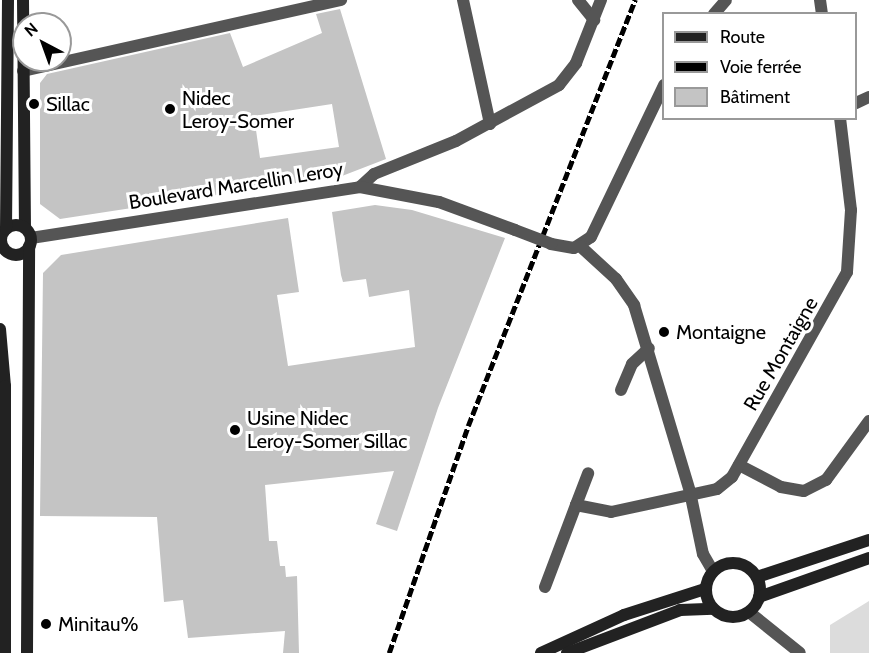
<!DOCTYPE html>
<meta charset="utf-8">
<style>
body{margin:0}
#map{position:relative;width:869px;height:653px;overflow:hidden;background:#fff;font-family:Cabin,sans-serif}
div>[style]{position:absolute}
.green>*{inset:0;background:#dcdcdc}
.building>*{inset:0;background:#c4c4c4}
.minor>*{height:12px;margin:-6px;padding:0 6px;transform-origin:6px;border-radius:6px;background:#555}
.secondary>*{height:12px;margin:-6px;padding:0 6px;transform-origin:6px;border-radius:6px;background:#222}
.secondary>.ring{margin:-6px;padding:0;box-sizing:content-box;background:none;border:12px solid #222;border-radius:50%}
.rail>*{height:4.5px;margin-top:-2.25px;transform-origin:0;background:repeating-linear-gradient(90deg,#000 0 9px,transparent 0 12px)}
.minor-bridge>*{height:12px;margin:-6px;padding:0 6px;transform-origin:6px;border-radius:6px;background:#555}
.dots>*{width:16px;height:16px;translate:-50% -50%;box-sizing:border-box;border:3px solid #fff;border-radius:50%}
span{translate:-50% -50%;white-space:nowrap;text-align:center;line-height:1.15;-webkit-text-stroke:6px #fff;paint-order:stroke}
.poi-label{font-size:20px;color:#000}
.left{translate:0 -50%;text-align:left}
.street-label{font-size:20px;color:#000}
.legend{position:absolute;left:662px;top:12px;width:195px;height:108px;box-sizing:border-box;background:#fff;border:2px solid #999;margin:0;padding:8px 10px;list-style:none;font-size:18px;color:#000}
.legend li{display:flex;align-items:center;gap:12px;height:30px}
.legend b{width:30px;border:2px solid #999}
.north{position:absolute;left:12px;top:12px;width:60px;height:60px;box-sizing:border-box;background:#fff;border:2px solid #999;border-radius:50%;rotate:319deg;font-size:16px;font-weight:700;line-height:24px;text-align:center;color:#000}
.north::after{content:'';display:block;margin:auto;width:21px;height:27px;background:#000;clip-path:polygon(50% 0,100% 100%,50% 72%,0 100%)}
</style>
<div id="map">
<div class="green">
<div style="clip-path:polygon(869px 601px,869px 653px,830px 653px,830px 625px)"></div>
</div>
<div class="building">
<div style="clip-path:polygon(evenodd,340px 9px,386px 159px,342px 176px,60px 219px,40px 204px,40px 83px,47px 74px,230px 33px,243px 67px,322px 33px,316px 14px,340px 9px,332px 104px,339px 147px,260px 158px,254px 116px,332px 104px)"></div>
<div style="clip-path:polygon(375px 205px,412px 210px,505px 238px,438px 408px,397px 531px,376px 524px,394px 471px,265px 485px,269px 541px,277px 541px,280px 566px,285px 566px,286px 577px,297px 576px,299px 653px,283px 653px,285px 631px,188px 638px,183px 600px,164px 602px,157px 517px,40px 516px,43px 273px,61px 255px,288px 218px,299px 292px,277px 295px,288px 366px,415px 347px,409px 290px,369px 297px,366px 279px,343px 282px,341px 275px,332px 212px)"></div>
</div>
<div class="minor">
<div style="left:463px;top:0;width:127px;rotate:77.7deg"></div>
<div style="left:578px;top:0;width:26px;rotate:51deg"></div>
<div style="left:820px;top:0;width:14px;rotate:82deg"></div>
<div style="left:714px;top:14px;width:18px;rotate:-49deg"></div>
<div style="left:23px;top:71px;width:326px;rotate:-12.6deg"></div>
<div style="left:856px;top:103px;width:14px;rotate:-25deg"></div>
<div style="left:360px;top:187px;width:19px;rotate:-43deg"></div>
<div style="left:374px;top:174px;width:88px;rotate:-21.9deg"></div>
<div style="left:456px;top:141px;width:117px;rotate:-28.5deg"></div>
<div style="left:559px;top:85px;width:28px;rotate:-52deg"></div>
<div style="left:576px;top:63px;width:68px;rotate:-68.4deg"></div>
<div style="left:31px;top:238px;width:333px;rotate:-8.8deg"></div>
<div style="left:360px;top:187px;width:80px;rotate:10.8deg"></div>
<div style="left:439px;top:202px;width:81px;rotate:20.2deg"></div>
<div style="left:551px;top:244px;width:23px;rotate:10deg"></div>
<div style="left:574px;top:248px;width:20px;rotate:-33deg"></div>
<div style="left:591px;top:237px;width:169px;rotate:-64.3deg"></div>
<div style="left:580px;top:246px;width:49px;rotate:42.5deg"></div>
<div style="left:616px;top:279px;width:32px;rotate:55deg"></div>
<div style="left:634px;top:305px;width:195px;rotate:73.3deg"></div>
<div style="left:690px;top:492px;width:63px;rotate:78.2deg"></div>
<div style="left:703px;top:554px;width:20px;rotate:60deg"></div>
<div style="left:621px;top:390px;width:28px;rotate:-67deg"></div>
<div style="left:632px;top:364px;width:23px;rotate:-43deg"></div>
<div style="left:739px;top:465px;width:47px;rotate:27.6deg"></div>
<div style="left:781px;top:487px;width:23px;rotate:10deg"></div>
<div style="left:804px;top:491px;width:25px;rotate:-27deg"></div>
<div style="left:826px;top:480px;width:73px;rotate:-53.9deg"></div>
<div style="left:576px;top:505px;width:34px;rotate:-69deg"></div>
<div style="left:545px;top:587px;width:88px;rotate:-69.3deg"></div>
<div style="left:576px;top:505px;width:36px;rotate:11deg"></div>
<div style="left:611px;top:512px;width:108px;rotate:-12.2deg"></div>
<div style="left:717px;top:489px;width:19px;rotate:-39deg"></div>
<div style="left:732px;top:477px;width:235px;rotate:-60.7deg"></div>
<div style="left:847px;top:272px;width:62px;rotate:-86.3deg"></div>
<div style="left:851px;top:210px;width:93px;rotate:-96.8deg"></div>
<div style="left:749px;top:612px;width:65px;rotate:38.8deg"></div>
</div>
<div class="secondary">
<div style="left:23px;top:0;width:227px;rotate:89.5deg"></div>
<div class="ring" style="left:1px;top:225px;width:18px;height:18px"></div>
<div style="left:6px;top:229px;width:229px;rotate:-89.5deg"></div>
<div style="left:0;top:329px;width:57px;rotate:85deg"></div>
<div style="left:5px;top:386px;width:267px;rotate:90deg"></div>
<div class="ring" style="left:706px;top:563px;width:42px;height:42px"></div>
<div style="left:757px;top:577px;width:118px;rotate:-18.3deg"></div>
<div style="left:759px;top:597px;width:117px;rotate:-19.5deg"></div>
<div style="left:27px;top:653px;width:407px;rotate:-89.7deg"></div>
<div style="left:541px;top:653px;width:91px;rotate:-24.6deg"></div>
<div style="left:624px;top:615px;width:85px;rotate:-17.8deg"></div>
<div style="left:567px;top:653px;width:121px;rotate:-20.8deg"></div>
<div style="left:680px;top:610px;width:33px;rotate:-2deg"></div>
</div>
<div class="rail">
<div style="left:389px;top:653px;width:240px;rotate:-70.8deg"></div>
<div style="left:468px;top:426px;width:458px;rotate:-68.6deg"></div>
</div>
<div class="minor-bridge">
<div style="left:515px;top:230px;width:39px;rotate:21deg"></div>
</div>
<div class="dots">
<div style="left:34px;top:104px;background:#000"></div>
<div style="left:170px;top:109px;background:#000"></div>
<div style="left:664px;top:332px;background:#000"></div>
<div style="left:235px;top:430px;background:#000"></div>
<div style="left:46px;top:624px;background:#000"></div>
</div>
<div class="poi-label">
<span class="left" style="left:182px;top:110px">Nidec<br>Leroy-Somer</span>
<span class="left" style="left:46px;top:104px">Sillac</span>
<span class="left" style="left:676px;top:332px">Montaigne</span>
<span class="left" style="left:247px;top:430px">Usine Nidec<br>Leroy-Somer Sillac</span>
<span class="left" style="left:58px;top:624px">Minitau%</span>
</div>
<div class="street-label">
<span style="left:236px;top:186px;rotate:-9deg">Boulevard Marcellin Leroy</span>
<span style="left:781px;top:354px;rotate:-60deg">Rue Montaigne</span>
</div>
<ul class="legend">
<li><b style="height:8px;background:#222"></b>Route</li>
<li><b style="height:8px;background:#000"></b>Voie ferrée</li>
<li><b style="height:16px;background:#c4c4c4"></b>Bâtiment</li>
</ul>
<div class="north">N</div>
</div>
